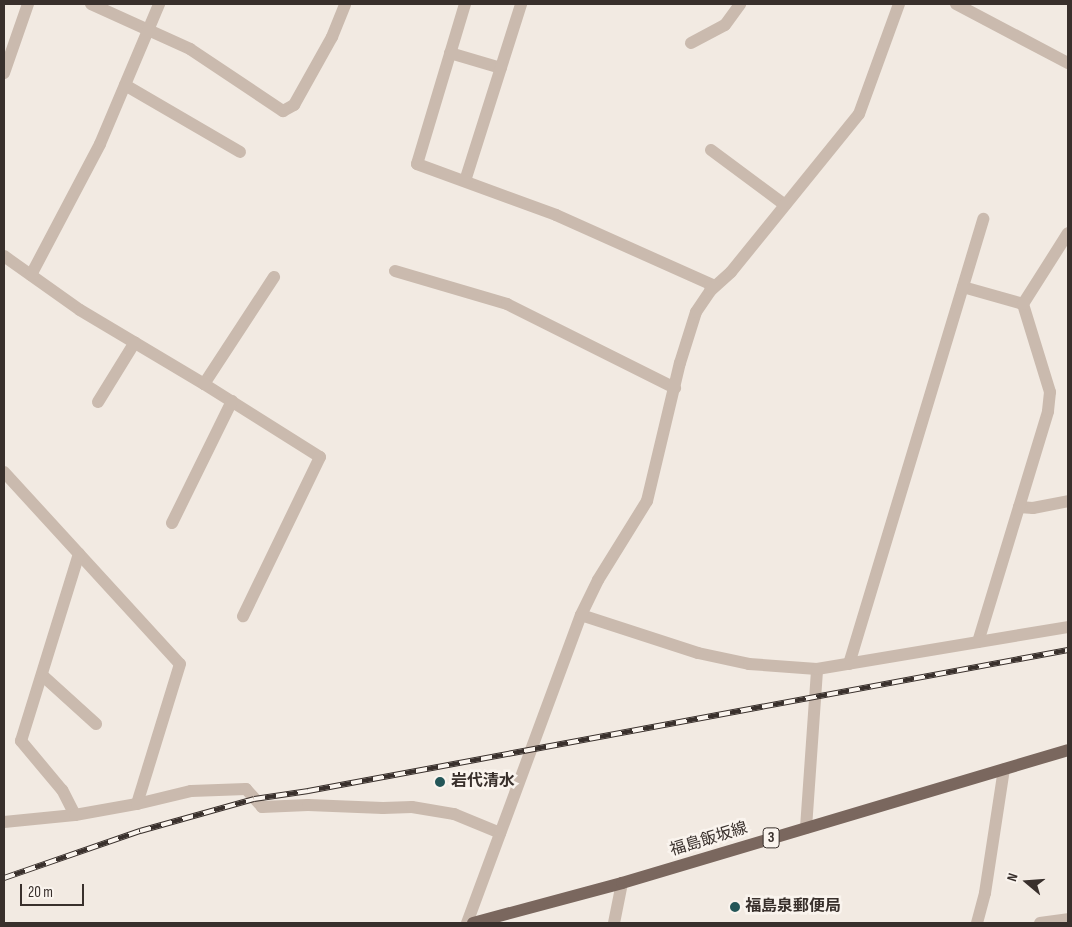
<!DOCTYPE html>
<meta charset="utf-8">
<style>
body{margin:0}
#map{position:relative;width:1072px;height:927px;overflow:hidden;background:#f2eae2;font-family:"Sofia Sans Condensed","Noto Sans JP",sans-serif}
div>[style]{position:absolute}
.minor>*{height:12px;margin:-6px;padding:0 6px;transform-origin:6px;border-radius:6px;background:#cabaae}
.major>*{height:12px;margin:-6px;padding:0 6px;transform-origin:6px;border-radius:6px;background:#7a675e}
.rail>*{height:5.5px;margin-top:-2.75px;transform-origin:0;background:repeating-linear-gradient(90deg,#faf4ee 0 11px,#39302c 0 22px);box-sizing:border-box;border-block:1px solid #39302c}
.dots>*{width:14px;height:14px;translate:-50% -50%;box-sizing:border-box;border:2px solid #faf4ee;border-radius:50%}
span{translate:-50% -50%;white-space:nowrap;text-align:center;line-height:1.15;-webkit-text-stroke:5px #faf4ee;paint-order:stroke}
.shield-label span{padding:1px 4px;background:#faf4ee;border:1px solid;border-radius:4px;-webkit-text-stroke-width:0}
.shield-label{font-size:15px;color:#39302c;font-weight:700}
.poi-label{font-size:16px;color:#39302c;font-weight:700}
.left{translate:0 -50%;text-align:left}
.street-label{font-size:16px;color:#39302c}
.frame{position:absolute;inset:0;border:5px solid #39302c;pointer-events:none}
.north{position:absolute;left:1002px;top:857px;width:50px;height:50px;-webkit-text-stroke:4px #faf4ee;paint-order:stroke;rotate:288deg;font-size:14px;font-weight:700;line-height:20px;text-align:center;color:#39302c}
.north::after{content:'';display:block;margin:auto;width:18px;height:22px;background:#39302c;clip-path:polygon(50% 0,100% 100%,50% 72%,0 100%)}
.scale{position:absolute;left:20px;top:884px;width:64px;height:22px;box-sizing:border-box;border:2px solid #39302c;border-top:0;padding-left:6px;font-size:15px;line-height:18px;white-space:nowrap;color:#39302c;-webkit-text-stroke:4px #faf4ee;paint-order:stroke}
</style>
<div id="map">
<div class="minor">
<div style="left:91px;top:4px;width:109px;rotate:24.4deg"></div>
<div style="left:190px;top:49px;width:112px;rotate:33.7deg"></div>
<div style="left:283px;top:111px;width:13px;rotate:-29deg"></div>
<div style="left:294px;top:105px;width:78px;rotate:-60.8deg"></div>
<div style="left:332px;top:37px;width:35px;rotate:-68deg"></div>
<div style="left:465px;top:4px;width:167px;rotate:106.7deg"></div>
<div style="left:417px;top:164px;width:148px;rotate:20.1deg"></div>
<div style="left:556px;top:215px;width:174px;rotate:24.1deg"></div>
<div style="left:956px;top:4px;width:127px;rotate:27.8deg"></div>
<div style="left:691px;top:43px;width:38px;rotate:-28deg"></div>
<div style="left:725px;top:25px;width:26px;rotate:-54deg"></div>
<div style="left:450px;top:53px;width:53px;rotate:16.4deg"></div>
<div style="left:4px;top:73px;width:73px;rotate:-70.8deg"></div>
<div style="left:125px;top:85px;width:133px;rotate:30.2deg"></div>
<div style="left:711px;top:150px;width:92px;rotate:36.6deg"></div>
<div style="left:465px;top:181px;width:186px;rotate:-72.4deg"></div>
<div style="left:4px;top:256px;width:93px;rotate:35.4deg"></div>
<div style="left:80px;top:310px;width:144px;rotate:30.8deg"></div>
<div style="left:204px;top:384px;width:128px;rotate:-56.8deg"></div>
<div style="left:395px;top:271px;width:117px;rotate:16.4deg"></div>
<div style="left:507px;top:304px;width:188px;rotate:26.6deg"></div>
<div style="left:31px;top:275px;width:148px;rotate:-62.2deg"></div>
<div style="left:100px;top:144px;width:152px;rotate:-67.1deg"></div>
<div style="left:963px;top:287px;width:62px;rotate:15.8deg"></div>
<div style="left:204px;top:384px;width:137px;rotate:32.2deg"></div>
<div style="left:320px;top:457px;width:177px;rotate:115.8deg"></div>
<div style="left:98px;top:402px;width:70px;rotate:-58.3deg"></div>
<div style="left:4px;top:472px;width:260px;rotate:47.5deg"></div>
<div style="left:180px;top:664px;width:146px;rotate:107.1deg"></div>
<div style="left:1019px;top:507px;width:14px;rotate:4deg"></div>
<div style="left:1033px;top:508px;width:36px;rotate:-11deg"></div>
<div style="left:172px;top:523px;width:136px;rotate:-63.8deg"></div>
<div style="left:581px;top:615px;width:123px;rotate:18deg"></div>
<div style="left:698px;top:653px;width:52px;rotate:12.2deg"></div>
<div style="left:749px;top:664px;width:68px;rotate:4.2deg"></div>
<div style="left:978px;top:642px;width:241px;rotate:-73.1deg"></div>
<div style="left:1048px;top:411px;width:19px;rotate:-84deg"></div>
<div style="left:1050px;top:392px;width:92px;rotate:-107.1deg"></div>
<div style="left:1023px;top:304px;width:84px;rotate:-57.6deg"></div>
<div style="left:849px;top:664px;width:465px;rotate:-73.2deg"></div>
<div style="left:42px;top:675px;width:73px;rotate:42.2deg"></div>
<div style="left:75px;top:815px;width:28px;rotate:-117deg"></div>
<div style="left:62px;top:790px;width:64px;rotate:-129.9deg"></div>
<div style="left:21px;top:741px;width:196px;rotate:-72.8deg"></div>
<div style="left:4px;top:822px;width:71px;rotate:-5.6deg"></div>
<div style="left:75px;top:815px;width:63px;rotate:-10.1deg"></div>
<div style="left:137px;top:804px;width:56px;rotate:-13.5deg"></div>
<div style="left:191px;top:791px;width:55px;rotate:-2.1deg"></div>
<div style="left:246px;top:789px;width:24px;rotate:48deg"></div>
<div style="left:262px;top:807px;width:46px;rotate:-2.5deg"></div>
<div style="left:308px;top:805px;width:75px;rotate:2.3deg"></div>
<div style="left:383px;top:808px;width:29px;rotate:-2deg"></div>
<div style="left:412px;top:807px;width:43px;rotate:9.5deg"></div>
<div style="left:454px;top:814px;width:50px;rotate:22.4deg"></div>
<div style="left:806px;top:828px;width:159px;rotate:-86deg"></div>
<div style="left:817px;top:669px;width:254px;rotate:-9.5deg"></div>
<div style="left:467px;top:923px;width:328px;rotate:-69.7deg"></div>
<div style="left:581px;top:615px;width:39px;rotate:-64deg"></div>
<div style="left:598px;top:580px;width:93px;rotate:-58.2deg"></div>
<div style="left:647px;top:501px;width:142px;rotate:-76.6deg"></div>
<div style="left:680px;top:363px;width:53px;rotate:-72.6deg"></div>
<div style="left:696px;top:312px;width:25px;rotate:-56deg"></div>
<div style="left:710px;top:291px;width:28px;rotate:-42deg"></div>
<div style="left:731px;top:272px;width:203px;rotate:-51deg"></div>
<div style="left:859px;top:114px;width:117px;rotate:-70deg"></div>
<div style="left:614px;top:923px;width:41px;rotate:-78.7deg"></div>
<div style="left:977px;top:923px;width:31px;rotate:-75deg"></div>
<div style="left:985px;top:893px;width:125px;rotate:-81.3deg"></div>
<div style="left:1040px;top:923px;width:28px;rotate:-8deg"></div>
</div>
<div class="major">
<div style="left:473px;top:923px;width:154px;rotate:-15deg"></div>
<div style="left:622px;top:883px;width:465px;rotate:-16.6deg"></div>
</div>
<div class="rail">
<div style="left:4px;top:878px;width:144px;rotate:-19.1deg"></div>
<div style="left:140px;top:831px;width:118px;rotate:-15.7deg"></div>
<div style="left:254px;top:799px;width:55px;rotate:-8.4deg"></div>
<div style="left:308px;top:791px;width:773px;rotate:-10.51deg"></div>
</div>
<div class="dots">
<div style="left:440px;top:782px;background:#245658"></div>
<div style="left:735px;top:907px;background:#245658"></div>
</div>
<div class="shield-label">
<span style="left:771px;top:838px">3</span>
</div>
<div class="poi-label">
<span class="left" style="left:451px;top:782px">岩代清水</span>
<span class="left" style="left:745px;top:907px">福島泉郵便局</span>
</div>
<div class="street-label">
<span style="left:709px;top:840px;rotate:-17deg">福島飯坂線</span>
</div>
<div class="frame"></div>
<div class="north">N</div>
<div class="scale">20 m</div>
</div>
